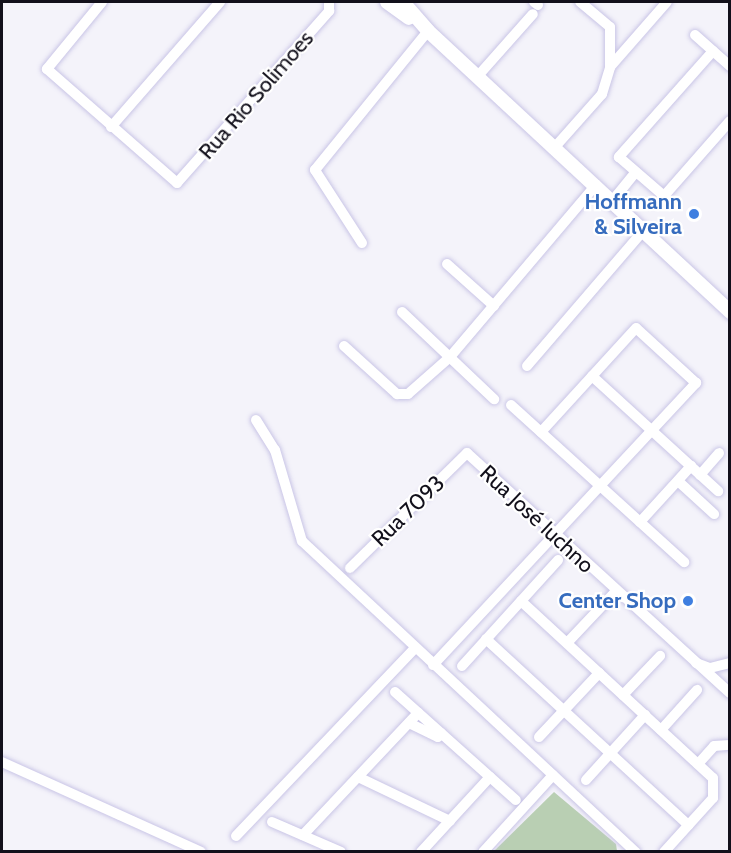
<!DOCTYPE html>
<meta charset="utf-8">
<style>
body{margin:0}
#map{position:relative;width:731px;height:853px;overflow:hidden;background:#f4f3fa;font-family:Cabin,sans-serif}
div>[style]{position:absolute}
.green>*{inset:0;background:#b9cfb3}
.roads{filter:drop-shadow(0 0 2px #c9c5e6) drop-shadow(0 0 2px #c9c5e6)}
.minor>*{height:10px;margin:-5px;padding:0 5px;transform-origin:5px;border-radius:5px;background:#fff}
.major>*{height:14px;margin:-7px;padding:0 7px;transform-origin:7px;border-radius:7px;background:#fff}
.dots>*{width:16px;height:16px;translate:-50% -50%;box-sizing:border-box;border:3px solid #fff;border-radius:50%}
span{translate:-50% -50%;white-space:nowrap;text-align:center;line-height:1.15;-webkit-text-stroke:4.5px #fff;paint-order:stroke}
.street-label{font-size:22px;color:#12101b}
.shop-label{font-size:22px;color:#366cbe;font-weight:700}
.right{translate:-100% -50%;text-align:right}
.frame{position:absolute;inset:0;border:3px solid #12101b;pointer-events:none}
</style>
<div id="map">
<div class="green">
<div style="clip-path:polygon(554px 792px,616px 844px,617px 851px,494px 851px)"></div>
</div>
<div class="roads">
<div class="minor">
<div style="left:102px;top:2px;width:87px;rotate:129.4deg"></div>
<div style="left:47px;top:69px;width:173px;rotate:41.2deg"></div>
<div style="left:177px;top:183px;width:230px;rotate:-48.5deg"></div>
<div style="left:329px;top:11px;width:9px;rotate:-90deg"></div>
<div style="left:534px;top:2px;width:5px;rotate:37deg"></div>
<div style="left:695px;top:35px;width:47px;rotate:41.5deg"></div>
<div style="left:713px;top:51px;width:142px;rotate:131.6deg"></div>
<div style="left:619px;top:157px;width:60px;rotate:40.9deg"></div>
<div style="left:664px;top:196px;width:100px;rotate:-48.7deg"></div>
<div style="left:610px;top:67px;width:86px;rotate:-48.8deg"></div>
<div style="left:477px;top:77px;width:84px;rotate:-48.4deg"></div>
<div style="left:111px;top:127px;width:166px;rotate:-48.9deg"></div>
<div style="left:555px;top:147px;width:71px;rotate:-48.4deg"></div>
<div style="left:602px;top:94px;width:28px;rotate:-73deg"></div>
<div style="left:610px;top:67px;width:40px;rotate:-90deg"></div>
<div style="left:610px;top:27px;width:39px;rotate:-140deg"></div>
<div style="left:613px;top:200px;width:36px;rotate:-51deg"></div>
<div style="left:362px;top:243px;width:87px;rotate:-122.8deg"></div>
<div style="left:315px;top:170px;width:179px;rotate:-50.9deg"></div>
<div style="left:447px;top:264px;width:63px;rotate:41.8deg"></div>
<div style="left:402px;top:312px;width:127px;rotate:43.4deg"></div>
<div style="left:344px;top:346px;width:72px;rotate:42.2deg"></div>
<div style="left:397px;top:394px;width:11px"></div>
<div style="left:408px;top:394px;width:56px;rotate:-41.4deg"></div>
<div style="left:450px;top:357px;width:226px;rotate:-49.7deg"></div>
<div style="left:527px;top:366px;width:181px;rotate:-49.3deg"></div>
<div style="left:592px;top:376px;width:171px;rotate:42.4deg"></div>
<div style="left:511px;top:405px;width:234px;rotate:42.2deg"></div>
<div style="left:256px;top:420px;width:36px;rotate:58deg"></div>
<div style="left:275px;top:450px;width:95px;rotate:73.5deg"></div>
<div style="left:302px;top:541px;width:456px;rotate:43deg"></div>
<div style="left:700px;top:475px;width:29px;rotate:-49deg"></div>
<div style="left:678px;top:481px;width:49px;rotate:42.5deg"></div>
<div style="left:640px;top:522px;width:76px;rotate:-47.7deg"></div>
<div style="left:350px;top:568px;width:164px;rotate:-44.5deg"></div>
<div style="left:467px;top:453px;width:356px;rotate:42.4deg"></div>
<div style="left:521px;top:601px;width:261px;rotate:42.7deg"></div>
<div style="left:713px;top:778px;width:20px;rotate:90deg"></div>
<div style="left:713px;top:798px;width:73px;rotate:132.2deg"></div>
<div style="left:486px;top:639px;width:275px;rotate:42.6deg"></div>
<div style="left:567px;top:643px;width:70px;rotate:-46.7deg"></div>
<div style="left:696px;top:663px;width:15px;rotate:20deg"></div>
<div style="left:710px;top:668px;width:21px;rotate:-14deg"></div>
<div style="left:433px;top:665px;width:386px;rotate:-47deg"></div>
<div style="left:696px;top:383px;width:81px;rotate:-137.5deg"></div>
<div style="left:636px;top:328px;width:141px;rotate:132.4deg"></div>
<div style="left:462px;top:666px;width:143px;rotate:-47.8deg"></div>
<div style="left:395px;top:692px;width:162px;rotate:41.8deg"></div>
<div style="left:623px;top:695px;width:54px;rotate:-46.5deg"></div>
<div style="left:409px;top:723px;width:32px;rotate:26deg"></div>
<div style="left:438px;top:737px;width:5px;rotate:-53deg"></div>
<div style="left:661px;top:730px;width:54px;rotate:-48deg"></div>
<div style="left:539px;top:737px;width:88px;rotate:-46.8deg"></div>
<div style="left:2px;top:762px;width:218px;rotate:24.3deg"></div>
<div style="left:698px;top:764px;width:24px;rotate:-48deg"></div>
<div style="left:714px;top:746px;width:16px;rotate:-4deg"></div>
<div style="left:358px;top:777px;width:102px;rotate:25.6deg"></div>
<div style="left:586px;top:780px;width:88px;rotate:-47.8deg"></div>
<div style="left:272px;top:822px;width:75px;rotate:23.5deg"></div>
<div style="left:303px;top:835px;width:168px;rotate:-46.7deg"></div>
<div style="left:236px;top:836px;width:260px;rotate:-46.4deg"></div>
<div style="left:421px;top:852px;width:102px;rotate:-47.4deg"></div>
<div style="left:483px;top:852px;width:104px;rotate:-47.7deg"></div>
</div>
<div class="major">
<div style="left:387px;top:2px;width:27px;rotate:36deg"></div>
<div style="left:403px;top:2px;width:38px;rotate:49deg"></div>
<div style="left:428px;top:31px;width:413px;rotate:42.9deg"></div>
</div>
</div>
<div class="dots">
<div style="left:694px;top:214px;background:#3f7fe0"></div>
<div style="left:688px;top:601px;background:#3f7fe0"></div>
</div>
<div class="street-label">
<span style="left:256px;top:95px;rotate:-49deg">Rua Rio Solimoes</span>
<span style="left:408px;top:511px;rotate:-44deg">Rua 7093</span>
<span style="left:537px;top:519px;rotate:43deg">Rua José Iuchno</span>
</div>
<div class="shop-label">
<span class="right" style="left:682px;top:214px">Hoffmann<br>&amp; Silveira</span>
<span class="right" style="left:676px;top:601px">Center Shop</span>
</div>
<div class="frame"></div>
</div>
